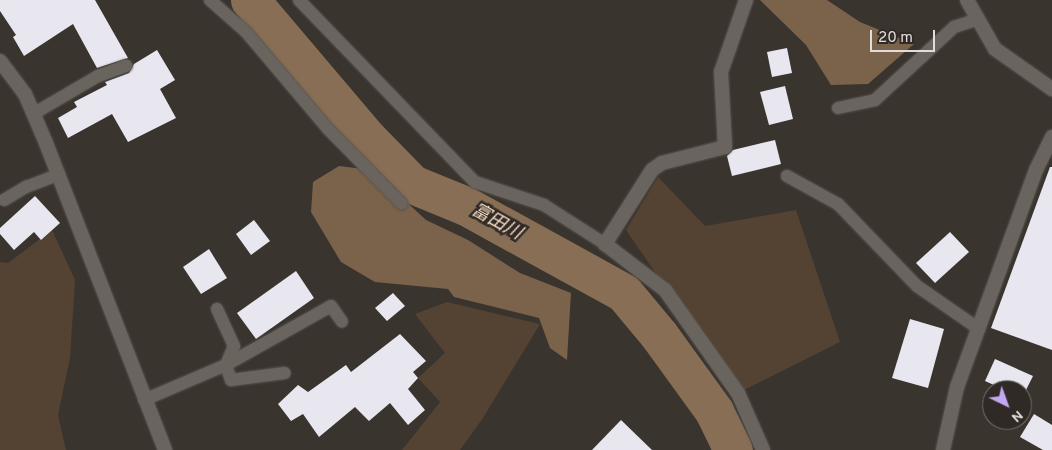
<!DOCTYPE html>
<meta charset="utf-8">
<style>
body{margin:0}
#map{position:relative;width:1052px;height:450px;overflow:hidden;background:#3a342f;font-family:Overpass,"Noto Sans JP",sans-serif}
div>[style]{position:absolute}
.green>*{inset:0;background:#544332}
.forest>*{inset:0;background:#7b624a}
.river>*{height:39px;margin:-19.5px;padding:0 19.5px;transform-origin:19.5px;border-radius:19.5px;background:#876e55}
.building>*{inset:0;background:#e8e6ee}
.roads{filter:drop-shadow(0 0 1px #57524e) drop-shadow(0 0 1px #57524e)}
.service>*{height:12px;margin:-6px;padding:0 6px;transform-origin:6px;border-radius:6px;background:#6a645f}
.minor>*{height:14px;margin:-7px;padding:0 7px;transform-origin:7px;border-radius:7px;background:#6a645f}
.tertiary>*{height:14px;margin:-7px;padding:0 7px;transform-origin:7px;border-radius:7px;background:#6a645f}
span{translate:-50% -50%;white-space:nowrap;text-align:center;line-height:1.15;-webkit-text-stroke:5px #302a26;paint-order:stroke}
.water-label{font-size:18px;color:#fbdfc4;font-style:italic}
.north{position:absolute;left:982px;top:380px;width:50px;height:50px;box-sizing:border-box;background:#302a26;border:1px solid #77726e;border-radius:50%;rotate:138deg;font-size:14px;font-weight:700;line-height:20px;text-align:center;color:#e1ddda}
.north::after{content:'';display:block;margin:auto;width:18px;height:22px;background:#c2a7f2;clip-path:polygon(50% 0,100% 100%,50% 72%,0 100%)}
.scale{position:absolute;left:870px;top:30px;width:65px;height:22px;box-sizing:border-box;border:2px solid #e1ddda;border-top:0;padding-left:6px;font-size:15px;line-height:18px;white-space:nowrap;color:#e1ddda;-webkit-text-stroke:4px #302a26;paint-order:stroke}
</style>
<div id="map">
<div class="green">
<div style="clip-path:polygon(658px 177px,705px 226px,796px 210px,840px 342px,738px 393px,626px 230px)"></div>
<div style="clip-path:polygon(52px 230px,75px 280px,70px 358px,58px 415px,66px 450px,0 450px,0 262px,8px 263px)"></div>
<div style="clip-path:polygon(447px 302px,540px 324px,483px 418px,460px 450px,402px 450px,440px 402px,418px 378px,445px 353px,415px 314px)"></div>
</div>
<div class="forest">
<div style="clip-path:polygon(760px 0,827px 0,860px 22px,914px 44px,868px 84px,831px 85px,806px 45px)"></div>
<div style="clip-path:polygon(339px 166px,372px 170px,426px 220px,468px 240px,520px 273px,571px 293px,567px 360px,550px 348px,539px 318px,454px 297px,448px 289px,375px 282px,341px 262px,311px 212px,313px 182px)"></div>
</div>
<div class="river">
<div style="left:250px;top:0;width:181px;rotate:49.7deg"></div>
<div style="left:367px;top:138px;width:64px;rotate:45.6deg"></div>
<div style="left:412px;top:184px;width:58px;rotate:22.2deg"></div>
<div style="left:466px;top:206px;width:180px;rotate:28.8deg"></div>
<div style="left:624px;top:293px;width:55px;rotate:50.2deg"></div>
<div style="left:659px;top:335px;width:94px;rotate:54.1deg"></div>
<div style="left:714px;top:411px;width:43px;rotate:64deg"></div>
</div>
<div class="building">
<div style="clip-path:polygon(0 0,95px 0,128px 58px,97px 68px,73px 24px,24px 56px,13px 37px,16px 35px,0 11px)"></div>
<div style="clip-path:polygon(787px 48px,792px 73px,772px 77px,767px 52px)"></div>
<div style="clip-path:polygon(157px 50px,175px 80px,160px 89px,176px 118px,128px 142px,112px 114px,68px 138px,58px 118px,77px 107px,74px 102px,107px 85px,105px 82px,129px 73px,134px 64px)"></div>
<div style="clip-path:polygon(785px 86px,793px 119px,769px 125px,760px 92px)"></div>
<div style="clip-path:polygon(775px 140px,781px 164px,732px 176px,727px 156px,733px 150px)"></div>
<div style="clip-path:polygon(1050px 167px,1052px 167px,1052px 350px,991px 328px)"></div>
<div style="clip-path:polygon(35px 196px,60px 223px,41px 240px,34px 232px,14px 250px,0 234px,0 228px)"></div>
<div style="clip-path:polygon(254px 220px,270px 241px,251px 255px,236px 234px)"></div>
<div style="clip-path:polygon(950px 232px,969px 252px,935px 283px,916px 263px)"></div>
<div style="clip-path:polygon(209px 249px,227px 278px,201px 294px,183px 267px)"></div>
<div style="clip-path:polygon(296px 271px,314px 298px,256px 339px,237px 313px)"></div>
<div style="clip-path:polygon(393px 293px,405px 306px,387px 321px,375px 308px)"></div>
<div style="clip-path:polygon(910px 319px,944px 329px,928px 388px,892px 378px)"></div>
<div style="clip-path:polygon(400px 334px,426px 361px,413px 372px,418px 378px,408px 389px,425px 410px,408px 425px,390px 403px,369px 421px,355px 407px,319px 437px,303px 414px,291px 421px,278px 404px,298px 385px,308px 392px,346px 365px,351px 372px)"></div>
<div style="clip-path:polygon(995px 359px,1033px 376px,1026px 390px,1005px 390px,985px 381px)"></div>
<div style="clip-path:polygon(1034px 414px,1052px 425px,1052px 450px,1043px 450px,1020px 437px)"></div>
<div style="clip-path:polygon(621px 420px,652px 450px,592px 450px)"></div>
</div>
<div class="roads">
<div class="service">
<div style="left:210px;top:0;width:48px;rotate:41.6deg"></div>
<div style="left:246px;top:32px;width:127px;rotate:49.8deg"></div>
<div style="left:328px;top:129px;width:105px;rotate:45.4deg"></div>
<div style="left:299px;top:0;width:253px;rotate:46deg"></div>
<div style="left:475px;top:182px;width:73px;rotate:18.4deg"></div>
<div style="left:544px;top:205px;width:72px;rotate:32.6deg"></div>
<div style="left:838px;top:108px;width:38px;rotate:-12deg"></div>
<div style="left:875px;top:100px;width:108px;rotate:-42.7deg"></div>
<div style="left:954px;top:27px;width:25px;rotate:-18deg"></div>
<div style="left:33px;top:114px;width:75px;rotate:-30.3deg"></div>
<div style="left:98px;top:76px;width:30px;rotate:-20deg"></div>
<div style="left:787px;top:176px;width:58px;rotate:28.8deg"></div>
<div style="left:838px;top:204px;width:114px;rotate:46.1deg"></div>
<div style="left:917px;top:286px;width:75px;rotate:34.7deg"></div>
<div style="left:4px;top:200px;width:26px;rotate:-31deg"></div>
<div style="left:26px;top:187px;width:34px;rotate:-21deg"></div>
<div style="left:217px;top:309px;width:41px;rotate:65.3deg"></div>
<div style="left:234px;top:346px;width:21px;rotate:113deg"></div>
<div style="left:226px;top:365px;width:16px;rotate:72deg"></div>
<div style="left:231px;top:380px;width:54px;rotate:-7.4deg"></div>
<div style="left:144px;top:400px;width:89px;rotate:-23.1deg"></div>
<div style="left:226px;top:365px;width:120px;rotate:-29.3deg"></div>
<div style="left:331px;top:306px;width:19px;rotate:55deg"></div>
</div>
<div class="minor">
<div style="left:746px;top:0;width:76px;rotate:109.1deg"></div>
<div style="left:721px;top:72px;width:75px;rotate:86.9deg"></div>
<div style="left:725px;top:147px;width:65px;rotate:165.7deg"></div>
<div style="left:662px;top:163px;width:12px;rotate:145deg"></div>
<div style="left:652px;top:170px;width:88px;rotate:122.4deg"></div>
<div style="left:605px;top:244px;width:76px;rotate:37.5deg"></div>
<div style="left:665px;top:290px;width:126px;rotate:54.7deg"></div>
<div style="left:738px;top:393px;width:62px;rotate:66.3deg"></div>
<div style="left:967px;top:0;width:56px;rotate:60.3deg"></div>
<div style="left:995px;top:49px;width:70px;rotate:35.1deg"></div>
</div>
<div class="tertiary">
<div style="left:0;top:61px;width:41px;rotate:52.9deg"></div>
<div style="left:25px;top:94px;width:53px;rotate:66.8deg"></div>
<div style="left:46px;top:143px;width:329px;rotate:68.8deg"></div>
<div style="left:943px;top:450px;width:65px;rotate:-77.5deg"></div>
<div style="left:957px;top:387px;width:231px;rotate:-70deg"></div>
<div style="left:1036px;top:170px;width:37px;rotate:-64deg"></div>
</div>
</div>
<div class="water-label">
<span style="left:496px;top:223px;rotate:29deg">富田川</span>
</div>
<div class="north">N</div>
<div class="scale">20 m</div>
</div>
